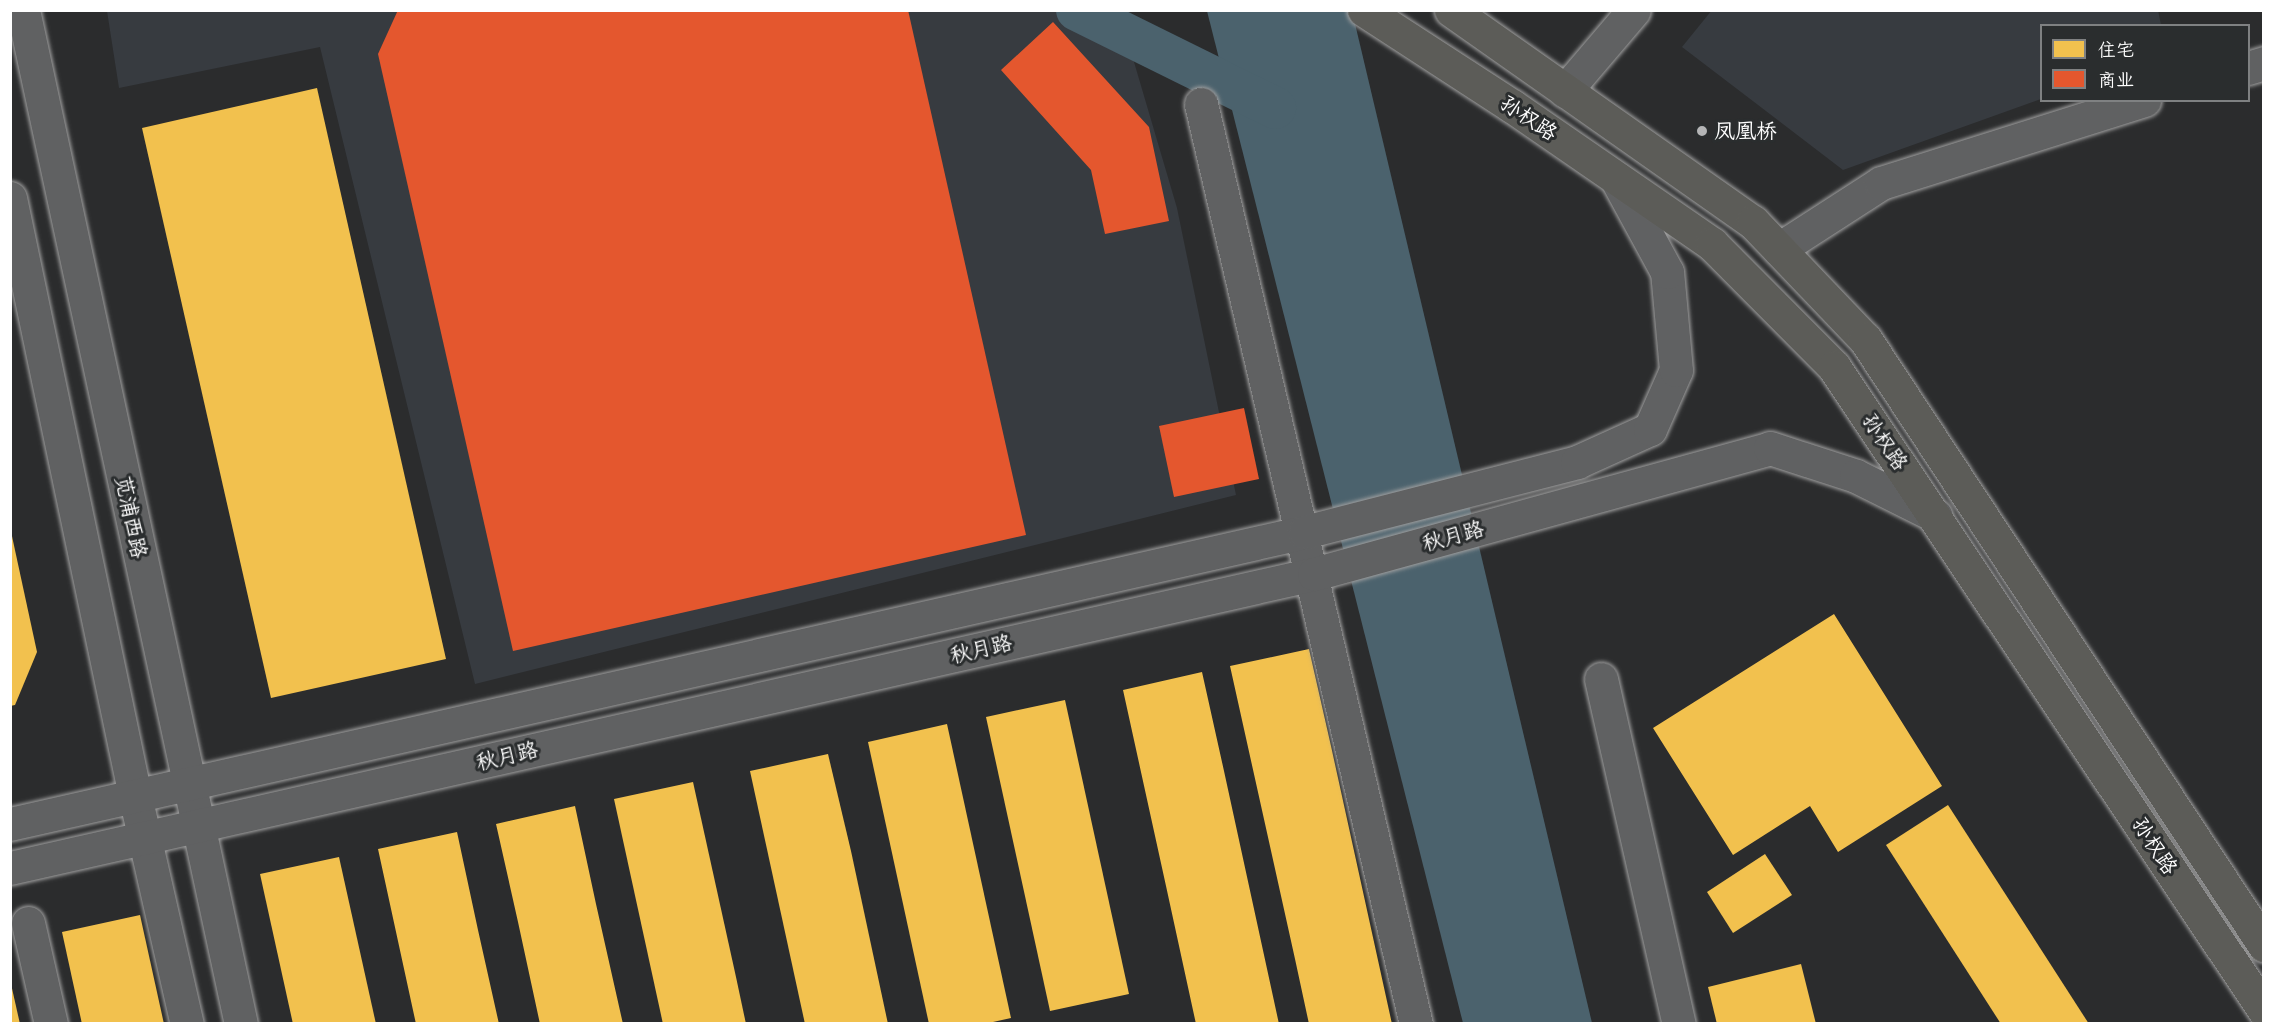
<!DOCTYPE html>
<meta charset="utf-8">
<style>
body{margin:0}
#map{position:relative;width:2274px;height:1034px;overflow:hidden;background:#2b2c2d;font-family:"Shantell Sans","LXGW WenKai TC",sans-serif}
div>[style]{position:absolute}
.built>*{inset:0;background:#373b40}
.water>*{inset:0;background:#4b626d}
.homes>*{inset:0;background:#f2c14e}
.shops>*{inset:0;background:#e4572e}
.canal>*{height:42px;margin:-21px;padding:0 21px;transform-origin:21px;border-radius:21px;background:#4b626d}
.roads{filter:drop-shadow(0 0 2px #a0a0a0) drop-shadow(0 0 2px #a0a0a0)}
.minor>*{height:33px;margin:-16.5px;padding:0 16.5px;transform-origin:16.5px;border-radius:16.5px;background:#606162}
.major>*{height:33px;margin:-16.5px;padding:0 16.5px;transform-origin:16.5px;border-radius:16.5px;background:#5c5c58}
.dots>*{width:16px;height:16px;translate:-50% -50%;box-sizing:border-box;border:3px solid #2a2d2e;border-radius:50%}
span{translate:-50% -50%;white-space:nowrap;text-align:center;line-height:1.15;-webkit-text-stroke:6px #2a2d2e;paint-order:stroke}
.street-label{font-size:21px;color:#fff}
.poi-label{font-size:21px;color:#fff}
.left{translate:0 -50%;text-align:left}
.frame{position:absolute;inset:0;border:12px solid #fff;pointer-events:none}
.legend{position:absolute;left:2040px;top:24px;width:210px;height:78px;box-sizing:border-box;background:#2a2d2e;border:2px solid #7f8182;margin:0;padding:8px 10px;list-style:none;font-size:18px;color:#fff}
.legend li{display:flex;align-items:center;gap:12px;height:30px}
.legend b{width:30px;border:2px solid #7f8182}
</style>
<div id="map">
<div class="built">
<div style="clip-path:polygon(1712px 10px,2158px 10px,2161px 25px,2042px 26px,2041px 99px,1843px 170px,1682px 47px)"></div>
<div style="clip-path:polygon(107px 11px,1119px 11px,1177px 208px,1236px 495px,475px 684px,320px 47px,119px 88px)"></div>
</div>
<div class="water">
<div style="clip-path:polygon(1207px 11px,1352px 11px,1592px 1023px,1463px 1023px)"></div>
</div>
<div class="homes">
<div style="clip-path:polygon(317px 88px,446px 659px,271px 698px,142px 128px)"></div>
<div style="clip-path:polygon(10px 527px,37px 652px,15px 705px,10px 706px)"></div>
<div style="clip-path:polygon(1834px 614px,1942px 786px,1838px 852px,1810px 806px,1733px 855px,1653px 728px)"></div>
<div style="clip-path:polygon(1309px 649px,1331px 746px,1392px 1024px,1309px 1024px,1295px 959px,1230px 666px)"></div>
<div style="clip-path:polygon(1202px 672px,1224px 771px,1279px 1024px,1196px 1024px,1166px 886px,1123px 690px)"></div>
<div style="clip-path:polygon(1065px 700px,1129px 994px,1050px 1011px,986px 717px)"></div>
<div style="clip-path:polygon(947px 724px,1011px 1018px,984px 1024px,929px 1024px,868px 742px)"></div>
<div style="clip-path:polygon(828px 754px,851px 851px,888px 1024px,805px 1024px,750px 771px)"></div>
<div style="clip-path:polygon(693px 782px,736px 977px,746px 1024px,663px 1024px,614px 799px)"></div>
<div style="clip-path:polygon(1948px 805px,2089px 1024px,2001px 1024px,1886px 845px)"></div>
<div style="clip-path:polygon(575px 806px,596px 904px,623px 1024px,540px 1024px,518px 922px,496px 824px)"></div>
<div style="clip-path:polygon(457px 832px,478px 930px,499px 1024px,416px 1024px,378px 849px)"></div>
<div style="clip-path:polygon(1765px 854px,1792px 895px,1733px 933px,1707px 892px)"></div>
<div style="clip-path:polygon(339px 857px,376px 1024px,293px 1024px,260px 874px)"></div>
<div style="clip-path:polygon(140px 915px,164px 1024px,82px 1024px,62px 932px)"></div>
<div style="clip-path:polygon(1801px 964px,1816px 1024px,1717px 1024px,1708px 987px)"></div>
<div style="clip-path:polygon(11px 984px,20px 1024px,10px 1024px)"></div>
</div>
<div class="shops">
<div style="clip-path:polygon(398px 10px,908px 10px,1026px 535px,513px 651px,378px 54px)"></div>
<div style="clip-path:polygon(1053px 22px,1149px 127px,1169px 221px,1105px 234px,1091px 170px,1001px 70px)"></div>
<div style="clip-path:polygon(1244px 408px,1259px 479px,1174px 497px,1159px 426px)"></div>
</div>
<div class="canal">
<div style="left:1077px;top:10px;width:221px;rotate:26.3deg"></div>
</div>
<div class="roads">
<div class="minor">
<div style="left:23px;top:10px;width:1037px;rotate:77.87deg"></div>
<div style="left:2248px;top:68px;width:17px;rotate:-17deg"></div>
<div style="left:1565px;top:91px;width:106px;rotate:-49.6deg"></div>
<div style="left:1201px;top:104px;width:945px;rotate:76.85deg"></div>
<div style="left:10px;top:198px;width:611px;rotate:78.19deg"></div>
<div style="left:135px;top:796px;width:234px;rotate:77.2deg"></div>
<div style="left:1779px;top:249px;width:121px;rotate:-32.9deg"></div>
<div style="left:1881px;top:183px;width:276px;rotate:-17.5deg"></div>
<div style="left:1601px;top:679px;width:354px;rotate:77.3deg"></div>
<div style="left:10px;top:824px;width:1328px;rotate:-12.71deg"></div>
<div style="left:1305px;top:532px;width:281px;rotate:-14.4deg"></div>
<div style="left:1577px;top:462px;width:80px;rotate:-24.3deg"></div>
<div style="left:1650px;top:429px;width:64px;rotate:-66.2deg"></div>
<div style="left:1676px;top:370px;width:98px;rotate:-95.2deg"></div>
<div style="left:1667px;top:272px;width:107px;rotate:-118.5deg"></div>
<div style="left:10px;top:868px;width:1337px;rotate:-12.71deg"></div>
<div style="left:1314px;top:574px;width:473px;rotate:-15.4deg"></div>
<div style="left:1770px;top:448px;width:90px;rotate:18deg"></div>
<div style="left:1856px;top:476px;width:89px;rotate:26.6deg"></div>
<div style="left:28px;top:923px;width:104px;rotate:77.2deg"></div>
</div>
<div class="major">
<div style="left:1364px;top:10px;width:176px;rotate:33deg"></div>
<div style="left:1512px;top:106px;width:243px;rotate:34.6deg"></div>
<div style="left:1712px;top:244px;width:173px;rotate:45.2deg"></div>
<div style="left:1834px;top:367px;width:774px;rotate:56.23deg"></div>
<div style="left:1451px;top:10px;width:369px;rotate:35.1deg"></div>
<div style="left:1753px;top:222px;width:162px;rotate:46.3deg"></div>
<div style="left:1865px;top:339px;width:726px;rotate:56.64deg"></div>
</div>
</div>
<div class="dots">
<div style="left:1702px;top:131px;background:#b5b5b6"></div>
</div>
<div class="street-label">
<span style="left:1529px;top:118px;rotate:34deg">孙权路</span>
<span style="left:1885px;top:442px;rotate:56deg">孙权路</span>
<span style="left:131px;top:517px;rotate:78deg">苋浦西路</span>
<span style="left:1453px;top:536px;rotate:-15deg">秋月路</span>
<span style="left:981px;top:649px;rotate:-13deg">秋月路</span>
<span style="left:507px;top:756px;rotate:-13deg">秋月路</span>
<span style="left:2155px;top:846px;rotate:57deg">孙权路</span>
</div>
<div class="poi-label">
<span class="left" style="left:1714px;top:131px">凤凰桥</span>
</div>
<div class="frame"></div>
<ul class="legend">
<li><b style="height:16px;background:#f2c14e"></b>住宅</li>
<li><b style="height:16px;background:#e4572e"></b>商业</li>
</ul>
</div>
